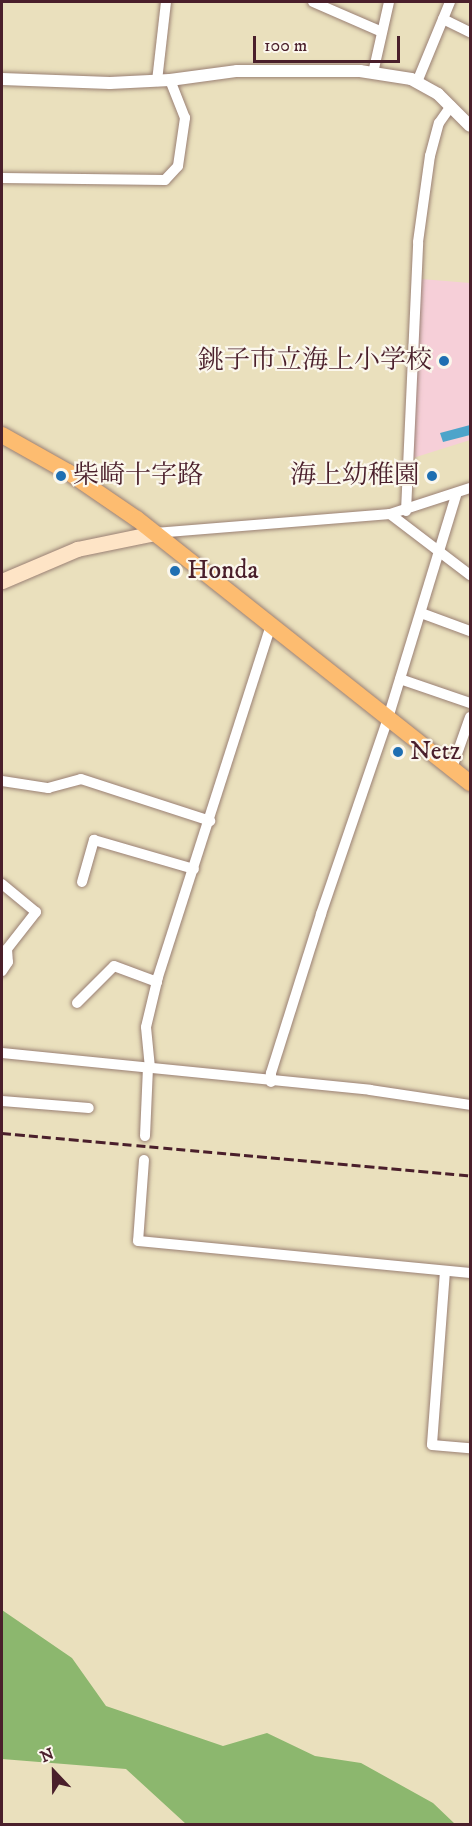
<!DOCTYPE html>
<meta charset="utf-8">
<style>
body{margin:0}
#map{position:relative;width:472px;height:1826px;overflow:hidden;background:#eae0bd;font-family:"IM FELL DW Pica","Noto Serif JP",serif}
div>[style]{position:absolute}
.built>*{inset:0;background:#f6cfd8}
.forest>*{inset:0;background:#8cb76e}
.water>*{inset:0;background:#4da4ca}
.roads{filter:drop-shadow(0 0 2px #9a8074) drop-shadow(0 0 2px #9a8074)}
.minor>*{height:10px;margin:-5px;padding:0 5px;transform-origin:5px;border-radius:5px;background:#fff}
.tertiary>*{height:12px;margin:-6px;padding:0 6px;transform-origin:6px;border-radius:6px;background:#fff}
.secondary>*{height:15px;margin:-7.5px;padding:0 7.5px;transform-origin:7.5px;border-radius:7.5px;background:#fee4c6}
.trunk>*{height:16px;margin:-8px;padding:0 8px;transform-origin:8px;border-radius:8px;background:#fdbc70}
.rail>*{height:3px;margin-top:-1.5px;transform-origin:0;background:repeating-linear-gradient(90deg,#4a1f2b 0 9px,transparent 0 13.5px)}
.dots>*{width:16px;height:16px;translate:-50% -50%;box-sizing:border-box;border:3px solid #fbf7ec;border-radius:50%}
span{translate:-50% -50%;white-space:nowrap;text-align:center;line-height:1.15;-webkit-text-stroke:4.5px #fbf7ec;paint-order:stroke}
.poi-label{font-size:26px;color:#4a1f2b}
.right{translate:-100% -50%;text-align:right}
.left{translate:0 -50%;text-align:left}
.frame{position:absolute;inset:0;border:3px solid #4a1f2b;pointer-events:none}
.north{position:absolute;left:24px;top:1742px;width:60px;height:60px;-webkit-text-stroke:4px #fbf7ec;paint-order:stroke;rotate:338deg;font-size:16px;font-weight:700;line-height:24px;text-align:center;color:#4a1f2b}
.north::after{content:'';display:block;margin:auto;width:21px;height:27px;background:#4a1f2b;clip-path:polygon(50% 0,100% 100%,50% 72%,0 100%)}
.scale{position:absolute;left:253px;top:36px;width:147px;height:27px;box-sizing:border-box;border:3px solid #4a1f2b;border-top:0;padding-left:8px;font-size:18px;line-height:21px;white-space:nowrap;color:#4a1f2b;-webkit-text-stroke:4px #fbf7ec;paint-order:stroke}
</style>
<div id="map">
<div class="built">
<div style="clip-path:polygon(421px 279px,470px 283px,470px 440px,413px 458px)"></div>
</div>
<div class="forest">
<div style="clip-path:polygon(2px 1610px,72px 1658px,106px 1706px,223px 1746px,267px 1733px,315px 1756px,361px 1763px,433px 1803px,455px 1824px,186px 1824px,126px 1769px,2px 1759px)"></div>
</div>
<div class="water">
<div style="clip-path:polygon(470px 425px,470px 435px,443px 442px,440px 433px)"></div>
</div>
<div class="roads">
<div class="minor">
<div style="left:313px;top:2px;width:75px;rotate:23.5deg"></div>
<div style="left:443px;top:19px;width:30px;rotate:26deg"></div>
<div style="left:373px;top:73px;width:73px;rotate:-77.3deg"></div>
<div style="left:157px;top:81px;width:80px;rotate:-83.5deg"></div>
<div style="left:417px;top:82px;width:87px;rotate:-67.6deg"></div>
<div style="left:2px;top:178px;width:163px;rotate:0.7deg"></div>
<div style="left:165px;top:180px;width:19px;rotate:-47deg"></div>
<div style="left:178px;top:166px;width:49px;rotate:-81.7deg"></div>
<div style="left:185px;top:118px;width:41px;rotate:-111.5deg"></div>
<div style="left:406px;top:511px;width:269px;rotate:-87.4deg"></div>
<div style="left:418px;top:242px;width:87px;rotate:-82.1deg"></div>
<div style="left:430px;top:156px;width:34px;rotate:-75deg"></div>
<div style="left:439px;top:123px;width:21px;rotate:-55deg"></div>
<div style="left:390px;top:514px;width:101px;rotate:37.3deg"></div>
<div style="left:155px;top:533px;width:236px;rotate:-4.6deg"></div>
<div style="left:390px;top:514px;width:84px;rotate:-18deg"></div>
<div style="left:421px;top:613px;width:52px;rotate:20.2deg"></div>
<div style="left:400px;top:679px;width:74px;rotate:18.9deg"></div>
<div style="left:452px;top:768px;width:54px;rotate:-70.6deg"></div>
<div style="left:2px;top:781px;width:47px;rotate:8.7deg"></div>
<div style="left:48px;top:788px;width:34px;rotate:-15deg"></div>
<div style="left:81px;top:779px;width:136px;rotate:18deg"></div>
<div style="left:82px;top:882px;width:44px;rotate:-74.1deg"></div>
<div style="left:94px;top:840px;width:104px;rotate:16.2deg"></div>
<div style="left:2px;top:884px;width:44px;rotate:39.5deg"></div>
<div style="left:36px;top:912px;width:47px;rotate:128.1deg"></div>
<div style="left:7px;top:949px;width:13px;rotate:86deg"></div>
<div style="left:8px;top:962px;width:11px;rotate:124deg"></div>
<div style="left:77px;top:1003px;width:52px;rotate:-45deg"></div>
<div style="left:114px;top:966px;width:46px;rotate:20.4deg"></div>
<div style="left:2px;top:1053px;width:370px;rotate:5.7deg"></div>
<div style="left:370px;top:1090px;width:101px;rotate:8.5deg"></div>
<div style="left:150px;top:1068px;width:41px;rotate:-95.6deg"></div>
<div style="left:146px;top:1027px;width:51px;rotate:-76.5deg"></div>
<div style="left:158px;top:977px;width:370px;rotate:-72.2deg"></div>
<div style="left:271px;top:1082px;width:9px;rotate:-90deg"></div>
<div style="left:271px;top:1073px;width:167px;rotate:-72.5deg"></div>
<div style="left:321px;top:914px;width:207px;rotate:-71.1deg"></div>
<div style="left:388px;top:718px;width:235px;rotate:-73deg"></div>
<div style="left:2px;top:1101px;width:87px;rotate:4.6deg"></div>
<div style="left:145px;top:1136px;width:68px;rotate:-87.5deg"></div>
<div style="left:144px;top:1160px;width:81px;rotate:94.2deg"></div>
<div style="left:138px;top:1241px;width:334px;rotate:5.5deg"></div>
<div style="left:445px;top:1271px;width:174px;rotate:94.3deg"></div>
<div style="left:432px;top:1445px;width:38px;rotate:5deg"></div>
</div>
<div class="tertiary">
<div style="left:2px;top:79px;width:108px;rotate:2.1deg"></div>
<div style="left:110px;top:83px;width:60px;rotate:-2.9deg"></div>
<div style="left:170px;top:80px;width:68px;rotate:-7.7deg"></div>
<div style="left:237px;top:71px;width:123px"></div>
<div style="left:360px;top:71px;width:52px;rotate:8.9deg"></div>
<div style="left:411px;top:79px;width:31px;rotate:29deg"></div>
<div style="left:438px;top:94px;width:45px;rotate:45deg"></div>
</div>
<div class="secondary">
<div style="left:2px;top:581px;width:82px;rotate:-23.1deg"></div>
<div style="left:77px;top:549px;width:80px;rotate:-11.6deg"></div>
</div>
<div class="trunk">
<div style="left:2px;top:435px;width:76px;rotate:29.3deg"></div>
<div style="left:68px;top:472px;width:83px;rotate:34.3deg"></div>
<div style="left:137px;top:519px;width:425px;rotate:38.4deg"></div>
</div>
</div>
<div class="rail">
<div style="left:2px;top:1133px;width:470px;rotate:5.2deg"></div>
</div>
<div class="dots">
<div style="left:444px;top:361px;background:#1f6fb2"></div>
<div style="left:61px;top:476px;background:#1f6fb2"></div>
<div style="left:432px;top:476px;background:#1f6fb2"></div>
<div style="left:175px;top:571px;background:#1f6fb2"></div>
<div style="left:398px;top:752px;background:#1f6fb2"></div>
</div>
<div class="poi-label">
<span class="right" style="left:432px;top:361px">銚子市立海上小学校</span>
<span class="left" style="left:73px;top:476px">柴崎十字路</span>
<span class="right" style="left:420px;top:476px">海上幼稚園</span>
<span class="left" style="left:187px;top:571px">Honda</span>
<span class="left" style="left:410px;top:752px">Netz</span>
</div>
<div class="frame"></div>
<div class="north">N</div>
<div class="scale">100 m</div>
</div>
